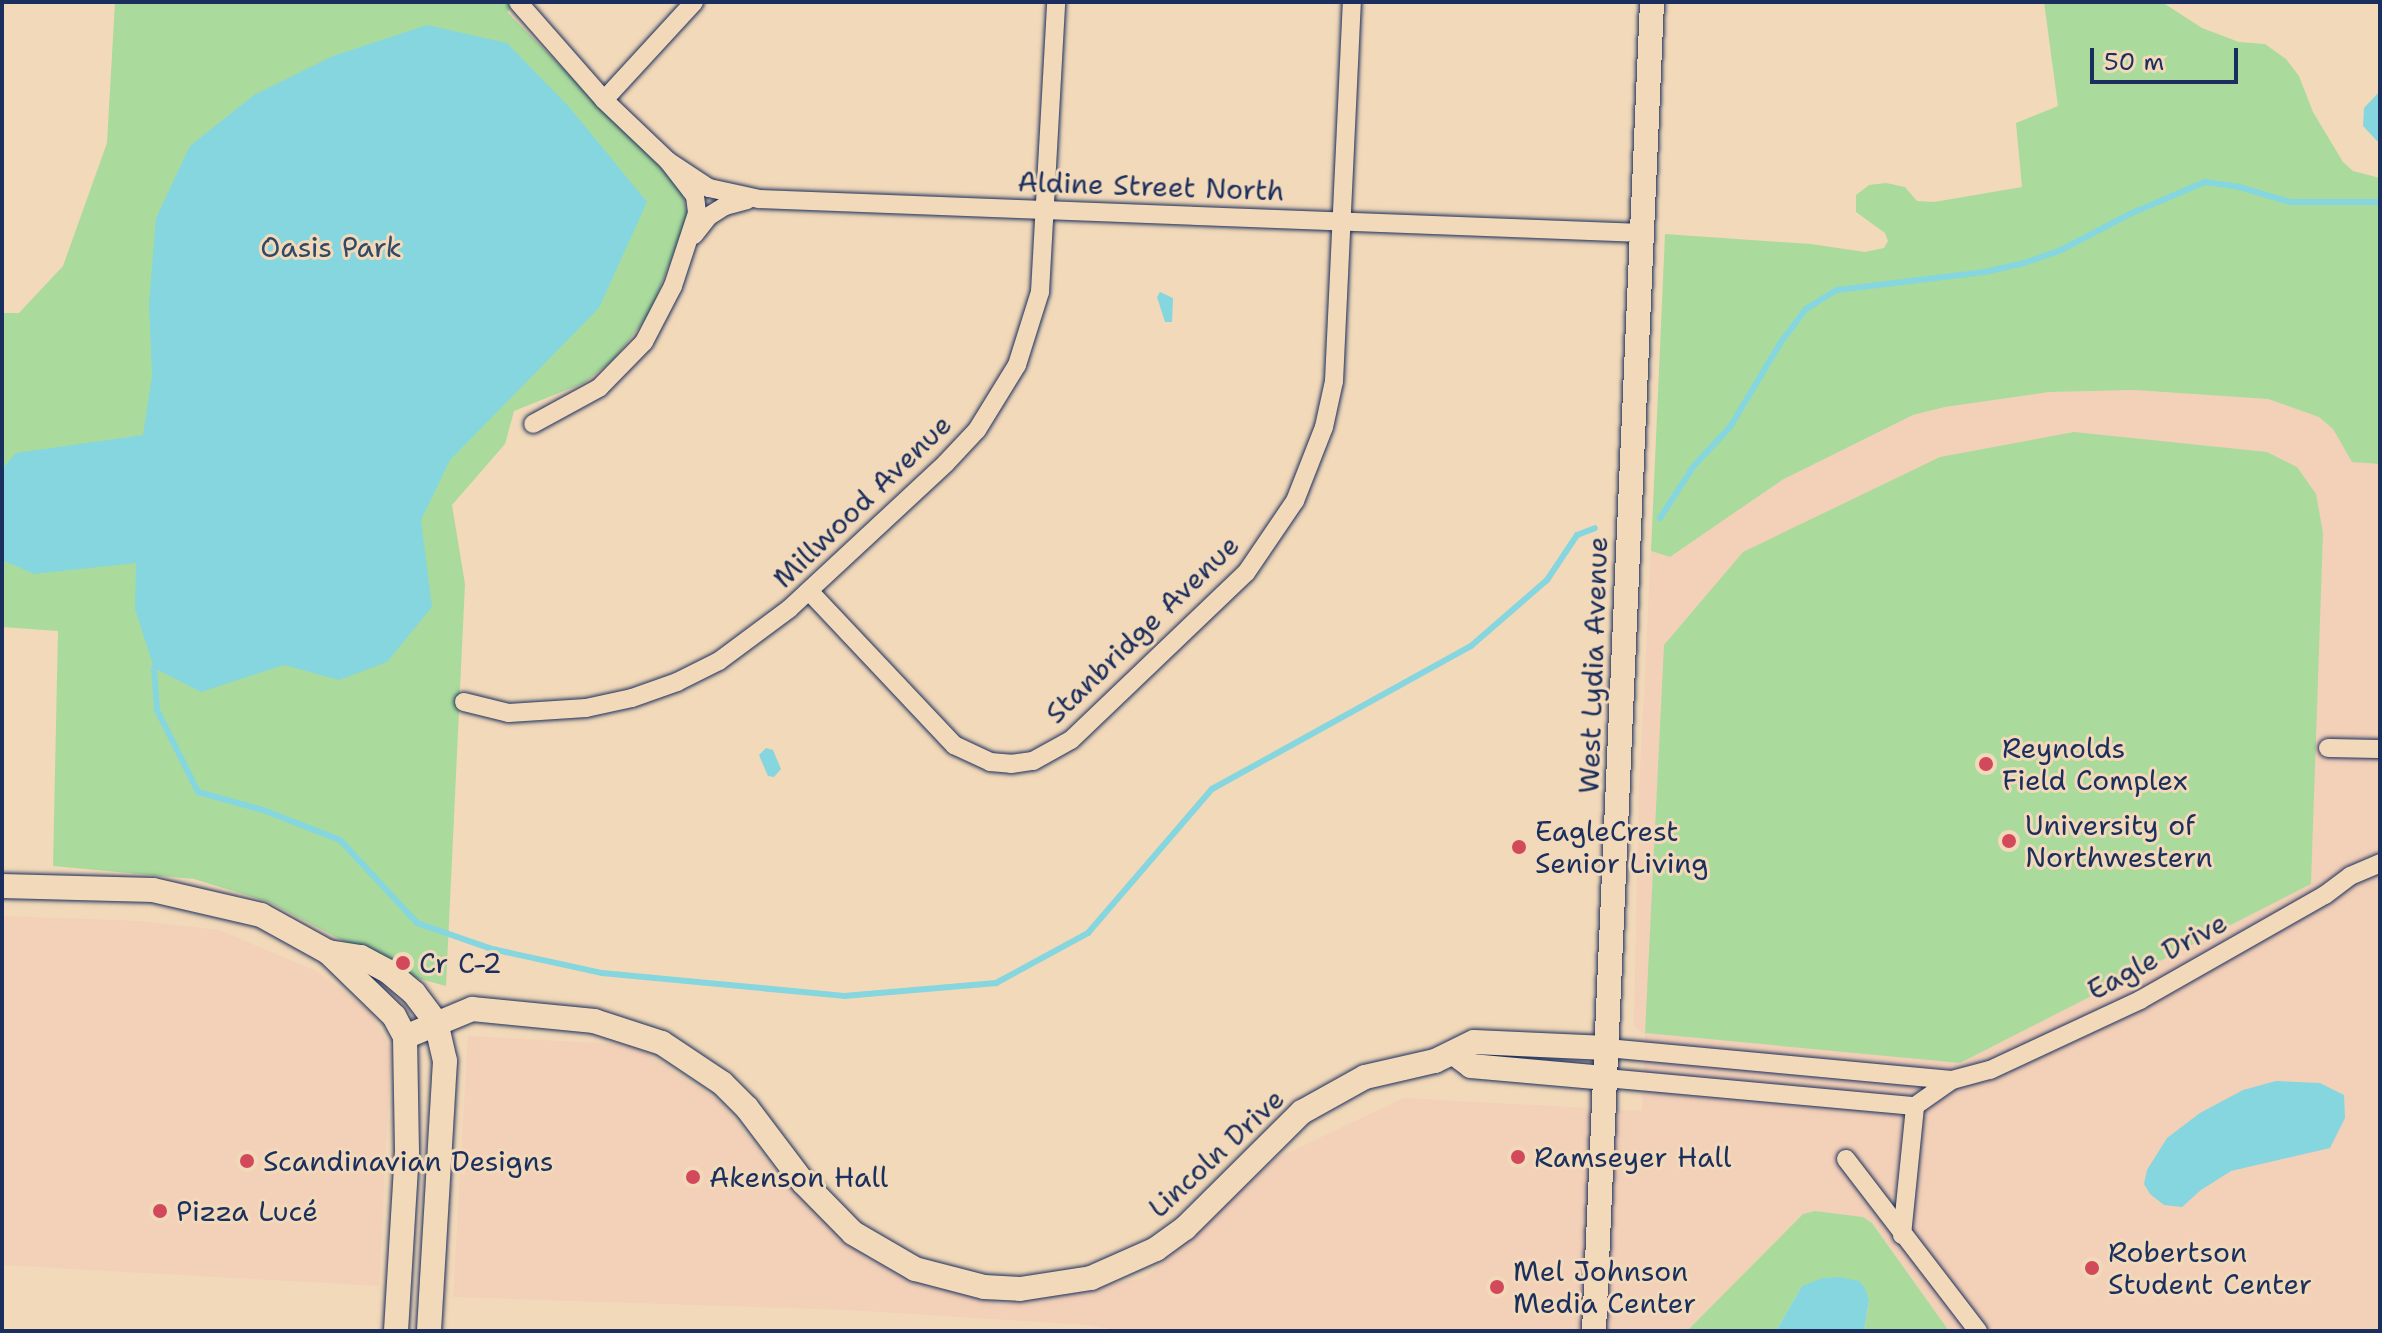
<!DOCTYPE html>
<meta charset="utf-8">
<style>
body{margin:0}
#map{position:relative;width:2382px;height:1333px;overflow:hidden;background:#f2d9b9;font-family:"Shantell Sans",sans-serif}
div>[style]{position:absolute}
.built>*{inset:0;background:#f3d0b8}
.green>*{inset:0;background:#aadb9c}
.water>*{inset:0;background:#85d6df}
.stream>*{height:6px;margin:-3px;padding:0 3px;transform-origin:3px;border-radius:3px;background:#85d6df}
.roads{filter:drop-shadow(0 0 2px #1b2f5e) drop-shadow(0 0 2px #1b2f5e)}
.minor>*{height:18px;margin:-9px;padding:0 9px;transform-origin:9px;border-radius:9px;background:#f2d9b9}
.tertiary>*{height:24px;margin:-12px;padding:0 12px;transform-origin:12px;border-radius:12px;background:#f2d9b9}
.dots>*{width:22px;height:22px;translate:-50% -50%;box-sizing:border-box;border:4px solid #f2d9b9;border-radius:50%}
span{translate:-50% -50%;white-space:nowrap;text-align:center;line-height:1.15;-webkit-text-stroke:6px #f2d9b9;paint-order:stroke}
.street-label{font-size:28px;color:#1b2f5e}
.park-label{font-size:28px;color:#304967}
.poi-label{font-size:28px;color:#1b2f5e}
.left{translate:0 -50%;text-align:left}
.frame{position:absolute;inset:0;border:4px solid #1b2f5e;pointer-events:none}
.scale{position:absolute;left:2090px;top:48px;width:148px;height:36px;box-sizing:border-box;border:4px solid #1b2f5e;border-top:0;padding-left:10px;font-size:24px;line-height:28px;white-space:nowrap;color:#1b2f5e;-webkit-text-stroke:6px #f2d9b9;paint-order:stroke}
</style>
<div id="map">
<div class="built">
<div style="clip-path:polygon(2134px 390px,2268px 399px,2319px 417px,2333px 429px,2352px 461px,2380px 464px,2380px 1331px,1949px 1331px,1872px 1223px,1862px 1217px,1815px 1211px,1803px 1214px,1687px 1331px,1122px 1331px,1090px 1325px,849px 1310px,453px 1297px,468px 1036px,634px 1045px,723px 1104px,766px 1161px,868px 1261px,1002px 1304px,1145px 1278px,1277px 1158px,1404px 1098px,1642px 1111px,1645px 1035px,1634px 1026px,1639px 791px,1651px 551px,1670px 557px,1782px 480px,1913px 415px,1945px 407px,2049px 392px)"></div>
<div style="clip-path:polygon(2px 916px,139px 921px,219px 930px,318px 972px,370px 1012px,391px 1049px,379px 1286px,2px 1265px)"></div>
</div>
<div class="green">
<div style="clip-path:polygon(115px 2px,518px 2px,507px 12px,681px 187px,688px 217px,650px 313px,614px 359px,584px 383px,514px 411px,505px 444px,452px 505px,465px 584px,446px 986px,410px 976px,269px 902px,194px 879px,53px 866px,58px 631px,2px 627px,2px 313px,19px 313px,63px 266px,107px 143px)"></div>
<div style="clip-path:polygon(2044px 2px,2162px 2px,2202px 28px,2239px 42px,2265px 44px,2286px 59px,2299px 76px,2313px 112px,2343px 162px,2353px 171px,2380px 178px,2380px 464px,2352px 462px,2333px 429px,2319px 417px,2268px 399px,2134px 390px,2049px 392px,1945px 407px,1913px 415px,1782px 480px,1670px 557px,1651px 551px,1665px 234px,1811px 244px,1865px 252px,1884px 248px,1888px 241px,1885px 233px,1856px 212px,1856px 195px,1869px 185px,1886px 183px,1905px 187px,1917px 201px,1934px 202px,2022px 187px,2016px 123px,2058px 106px)"></div>
<div style="clip-path:polygon(2074px 432px,2267px 452px,2297px 467px,2316px 494px,2323px 533px,2311px 884px,1960px 1063px,1645px 1033px,1664px 645px,1743px 552px,1940px 457px)"></div>
<div style="clip-path:polygon(1815px 1211px,1863px 1217px,1872px 1223px,1949px 1331px,1864px 1331px,1869px 1301px,1802px 1286px,1776px 1331px,1687px 1331px,1803px 1214px)"></div>
</div>
<div class="water">
<div style="clip-path:polygon(427px 25px,507px 43px,570px 108px,647px 202px,599px 308px,450px 460px,421px 520px,432px 607px,387px 662px,339px 680px,284px 665px,201px 692px,154px 668px,135px 609px,136px 563px,34px 574px,2px 560px,2px 469px,16px 453px,143px 435px,152px 376px,149px 304px,156px 218px,190px 146px,254px 95px,333px 56px)"></div>
<div style="clip-path:polygon(2380px 91px,2380px 144px,2363px 126px,2364px 108px)"></div>
<div style="clip-path:polygon(1160px 292px,1173px 298px,1172px 322px,1165px 322px,1157px 297px)"></div>
<div style="clip-path:polygon(766px 748px,773px 750px,781px 769px,774px 777px,768px 776px,759px 755px)"></div>
<div style="clip-path:polygon(2276px 1081px,2320px 1083px,2344px 1095px,2345px 1118px,2330px 1148px,2231px 1171px,2201px 1190px,2182px 1207px,2164px 1205px,2150px 1194px,2144px 1184px,2147px 1170px,2167px 1138px,2200px 1113px,2243px 1090px)"></div>
<div style="clip-path:polygon(1839px 1277px,1859px 1281px,1865px 1288px,1869px 1301px,1864px 1331px,1776px 1331px,1802px 1286px,1823px 1278px)"></div>
</div>
<div class="stream">
<div style="left:1660px;top:518px;width:61px;rotate:-57.1deg"></div>
<div style="left:1693px;top:467px;width:54px;rotate:-47.2deg"></div>
<div style="left:1730px;top:427px;width:99px;rotate:-59deg"></div>
<div style="left:1781px;top:342px;width:41px;rotate:-52.9deg"></div>
<div style="left:1806px;top:309px;width:36px;rotate:-32deg"></div>
<div style="left:1837px;top:290px;width:149px;rotate:-6.9deg"></div>
<div style="left:1985px;top:272px;width:40px;rotate:-13deg"></div>
<div style="left:2024px;top:263px;width:37px;rotate:-19deg"></div>
<div style="left:2059px;top:251px;width:82px;rotate:-27.5deg"></div>
<div style="left:2132px;top:213px;width:79px;rotate:-23deg"></div>
<div style="left:2205px;top:182px;width:34px;rotate:8deg"></div>
<div style="left:2239px;top:187px;width:53px;rotate:16.4deg"></div>
<div style="left:2290px;top:202px;width:90px"></div>
<div style="left:154px;top:668px;width:42px;rotate:85.9deg"></div>
<div style="left:157px;top:710px;width:92px;rotate:63.4deg"></div>
<div style="left:198px;top:792px;width:67px;rotate:15.5deg"></div>
<div style="left:263px;top:810px;width:83px;rotate:21.3deg"></div>
<div style="left:340px;top:840px;width:113px;rotate:47.1deg"></div>
<div style="left:417px;top:923px;width:79px;rotate:19.1deg"></div>
<div style="left:492px;top:949px;width:113px;rotate:12.3deg"></div>
<div style="left:602px;top:973px;width:243px;rotate:5.4deg"></div>
<div style="left:844px;top:996px;width:153px;rotate:-4.9deg"></div>
<div style="left:996px;top:983px;width:105px;rotate:-28.5deg"></div>
<div style="left:1088px;top:933px;width:190px;rotate:-49.3deg"></div>
<div style="left:1212px;top:789px;width:296px;rotate:-28.9deg"></div>
<div style="left:1471px;top:646px;width:101px;rotate:-41deg"></div>
<div style="left:1547px;top:580px;width:54px;rotate:-56.3deg"></div>
<div style="left:1577px;top:535px;width:19px;rotate:-21deg"></div>
</div>
<div class="roads">
<div class="minor">
<div style="left:518px;top:2px;width:130px;rotate:48.7deg"></div>
<div style="left:604px;top:100px;width:88px;rotate:43.6deg"></div>
<div style="left:668px;top:161px;width:44px;rotate:52.4deg"></div>
<div style="left:695px;top:196px;width:17px;rotate:83deg"></div>
<div style="left:697px;top:213px;width:77px;rotate:108.2deg"></div>
<div style="left:673px;top:286px;width:63px;rotate:117.4deg"></div>
<div style="left:644px;top:342px;width:64px;rotate:134.4deg"></div>
<div style="left:599px;top:388px;width:75px;rotate:151.4deg"></div>
<div style="left:604px;top:100px;width:133px;rotate:-47.4deg"></div>
<div style="left:668px;top:161px;width:49px;rotate:33.4deg"></div>
<div style="left:709px;top:188px;width:51px;rotate:12.4deg"></div>
<div style="left:759px;top:199px;width:884px;rotate:2.21deg"></div>
<div style="left:694px;top:235px;width:24px;rotate:-52deg"></div>
<div style="left:709px;top:216px;width:19px;rotate:-32deg"></div>
<div style="left:725px;top:206px;width:23px;rotate:-15deg"></div>
<div style="left:809px;top:591px;width:212px;rotate:46.7deg"></div>
<div style="left:954px;top:745px;width:40px;rotate:25deg"></div>
<div style="left:990px;top:762px;width:21px;rotate:5deg"></div>
<div style="left:1011px;top:764px;width:22px;rotate:-8deg"></div>
<div style="left:1033px;top:761px;width:43px;rotate:-28.9deg"></div>
<div style="left:1071px;top:740px;width:242px;rotate:-43.7deg"></div>
<div style="left:1246px;top:573px;width:87px;rotate:-55.8deg"></div>
<div style="left:1295px;top:501px;width:79px;rotate:-68.6deg"></div>
<div style="left:1324px;top:427px;width:47px;rotate:-77.7deg"></div>
<div style="left:1334px;top:381px;width:379px;rotate:-87.3deg"></div>
<div style="left:464px;top:702px;width:46px;rotate:13.7deg"></div>
<div style="left:509px;top:713px;width:77px;rotate:-3.7deg"></div>
<div style="left:586px;top:708px;width:47px;rotate:-12.3deg"></div>
<div style="left:632px;top:698px;width:48px;rotate:-19.6deg"></div>
<div style="left:677px;top:682px;width:47px;rotate:-26.6deg"></div>
<div style="left:719px;top:661px;width:87px;rotate:-36.6deg"></div>
<div style="left:789px;top:609px;width:214px;rotate:-42.9deg"></div>
<div style="left:946px;top:463px;width:45px;rotate:-46.8deg"></div>
<div style="left:977px;top:430px;width:76px;rotate:-58.4deg"></div>
<div style="left:1017px;top:365px;width:77px;rotate:-72.5deg"></div>
<div style="left:1040px;top:292px;width:290px;rotate:-86.8deg"></div>
<div style="left:2328px;top:748px;width:52px;rotate:1.1deg"></div>
<div style="left:1607px;top:1048px;width:346px;rotate:5.3deg"></div>
<div style="left:1606px;top:1078px;width:310px;rotate:5.2deg"></div>
<div style="left:1915px;top:1106px;width:45px;rotate:-35.1deg"></div>
<div style="left:1952px;top:1080px;width:39px;rotate:-15deg"></div>
<div style="left:1990px;top:1070px;width:166px;rotate:-25deg"></div>
<div style="left:2140px;top:1000px;width:213px;rotate:-29.6deg"></div>
<div style="left:2325px;top:895px;width:31px;rotate:-37deg"></div>
<div style="left:2350px;top:876px;width:33px;rotate:-23deg"></div>
<div style="left:1846px;top:1159px;width:217px;rotate:52.5deg"></div>
<div style="left:1902px;top:1235px;width:130px;rotate:-84.2deg"></div>
</div>
<div class="tertiary">
<div style="left:2px;top:886px;width:151px;rotate:1.5deg"></div>
<div style="left:153px;top:890px;width:111px;rotate:13deg"></div>
<div style="left:261px;top:915px;width:77px;rotate:28.9deg"></div>
<div style="left:328px;top:952px;width:33px;rotate:9deg"></div>
<div style="left:361px;top:957px;width:32px;rotate:28deg"></div>
<div style="left:389px;top:972px;width:33px;rotate:40deg"></div>
<div style="left:414px;top:993px;width:36px;rotate:53deg"></div>
<div style="left:436px;top:1022px;width:40px;rotate:77deg"></div>
<div style="left:445px;top:1061px;width:270px;rotate:93.4deg"></div>
<div style="left:328px;top:952px;width:92px;rotate:44.1deg"></div>
<div style="left:394px;top:1016px;width:24px;rotate:62deg"></div>
<div style="left:405px;top:1037px;width:114px;rotate:89deg"></div>
<div style="left:407px;top:1151px;width:180px;rotate:93.5deg"></div>
<div style="left:405px;top:1037px;width:73px;rotate:-22.7deg"></div>
<div style="left:472px;top:1009px;width:123px;rotate:5.6deg"></div>
<div style="left:594px;top:1021px;width:71px;rotate:17.9deg"></div>
<div style="left:662px;top:1043px;width:72px;rotate:33.7deg"></div>
<div style="left:722px;top:1083px;width:35px;rotate:45deg"></div>
<div style="left:747px;top:1108px;width:93px;rotate:52.9deg"></div>
<div style="left:803px;top:1182px;width:71px;rotate:45.6deg"></div>
<div style="left:853px;top:1233px;width:72px;rotate:30.1deg"></div>
<div style="left:915px;top:1269px;width:71px;rotate:14.6deg"></div>
<div style="left:984px;top:1287px;width:36px;rotate:3deg"></div>
<div style="left:1020px;top:1289px;width:72px;rotate:-8.8deg"></div>
<div style="left:1091px;top:1278px;width:71px;rotate:-24deg"></div>
<div style="left:1156px;top:1249px;width:36px;rotate:-36deg"></div>
<div style="left:1185px;top:1228px;width:165px;rotate:-44.8deg"></div>
<div style="left:1302px;top:1112px;width:72px;rotate:-29.1deg"></div>
<div style="left:1365px;top:1077px;width:72px;rotate:-12.9deg"></div>
<div style="left:1435px;top:1061px;width:43px;rotate:-26deg"></div>
<div style="left:1474px;top:1042px;width:133px;rotate:2.6deg"></div>
<div style="left:1455px;top:1054px;width:20px;rotate:37deg"></div>
<div style="left:1471px;top:1066px;width:136px;rotate:5.1deg"></div>
<div style="left:1594px;top:1331px;width:1330px;rotate:-87.5deg"></div>
</div>
</div>
<div class="dots">
<div style="left:1986px;top:764px;background:#d1495b"></div>
<div style="left:2009px;top:841px;background:#d1495b"></div>
<div style="left:1519px;top:847px;background:#d1495b"></div>
<div style="left:403px;top:963px;background:#d1495b"></div>
<div style="left:1518px;top:1157px;background:#d1495b"></div>
<div style="left:247px;top:1161px;background:#d1495b"></div>
<div style="left:693px;top:1177px;background:#d1495b"></div>
<div style="left:160px;top:1211px;background:#d1495b"></div>
<div style="left:2092px;top:1268px;background:#d1495b"></div>
<div style="left:1497px;top:1287px;background:#d1495b"></div>
</div>
<div class="street-label">
<span style="left:1151px;top:186px;rotate:2deg">Aldine Street North</span>
<span style="left:862px;top:501px;rotate:-44deg">Millwood Avenue</span>
<span style="left:1142px;top:629px;rotate:-44deg">Stanbridge Avenue</span>
<span style="left:1593px;top:665px;rotate:-88deg">West Lydia Avenue</span>
<span style="left:2157px;top:956px;rotate:-28deg">Eagle Drive</span>
<span style="left:1216px;top:1153px;rotate:-43deg">Lincoln Drive</span>
</div>
<div class="park-label">
<span style="left:331px;top:247px">Oasis Park</span>
</div>
<div class="poi-label">
<span class="left" style="left:2002px;top:764px">Reynolds<br>Field Complex</span>
<span class="left" style="left:2025px;top:841px">University of<br>Northwestern</span>
<span class="left" style="left:1535px;top:847px">EagleCrest<br>Senior Living</span>
<span class="left" style="left:419px;top:963px">Cr C-2</span>
<span class="left" style="left:1534px;top:1157px">Ramseyer Hall</span>
<span class="left" style="left:263px;top:1161px">Scandinavian Designs</span>
<span class="left" style="left:709px;top:1177px">Akenson Hall</span>
<span class="left" style="left:176px;top:1211px">Pizza Lucé</span>
<span class="left" style="left:2108px;top:1268px">Robertson<br>Student Center</span>
<span class="left" style="left:1513px;top:1287px">Mel Johnson<br>Media Center</span>
</div>
<div class="frame"></div>
<div class="scale">50 m</div>
</div>
